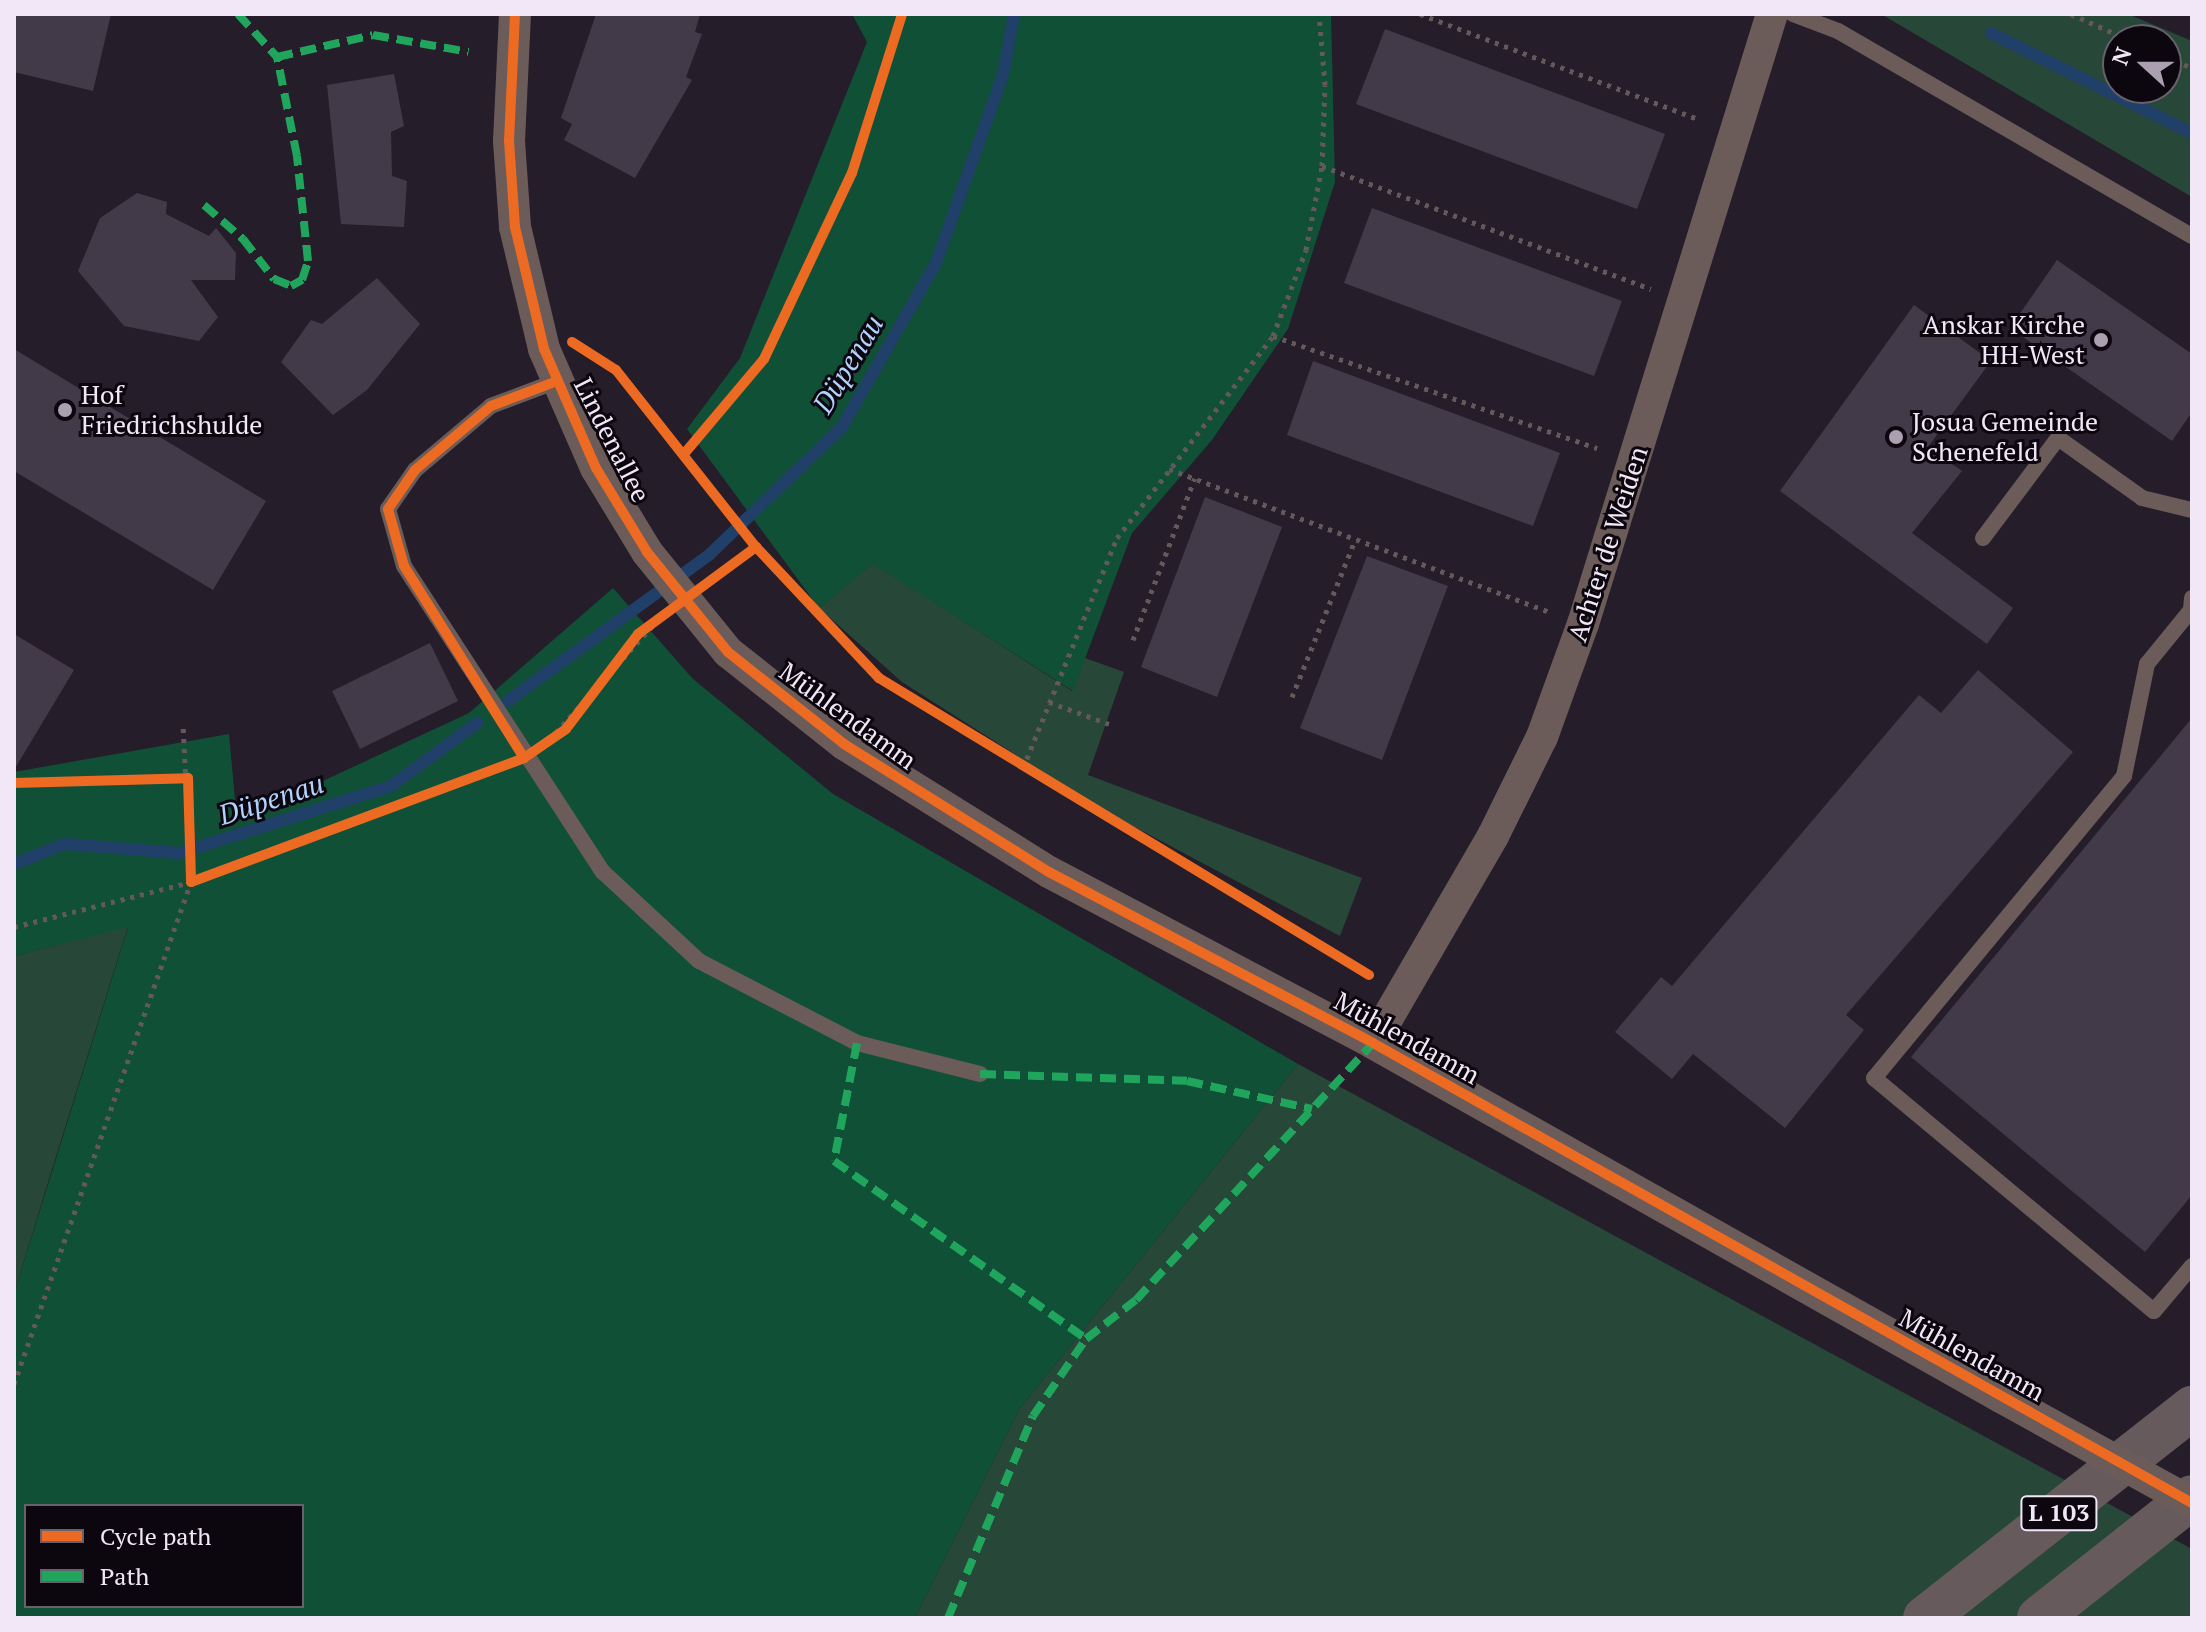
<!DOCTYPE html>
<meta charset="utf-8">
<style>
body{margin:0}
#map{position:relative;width:2206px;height:1632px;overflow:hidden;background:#251d29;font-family:"PT Serif",serif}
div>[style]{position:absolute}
.green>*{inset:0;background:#274738}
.forest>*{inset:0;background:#105037}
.stream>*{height:12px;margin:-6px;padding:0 6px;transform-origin:6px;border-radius:6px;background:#214069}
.building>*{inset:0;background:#433a49}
.path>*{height:5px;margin-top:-2.5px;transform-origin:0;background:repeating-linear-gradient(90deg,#63595b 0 4px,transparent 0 10px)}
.lane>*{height:16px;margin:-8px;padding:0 8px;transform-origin:8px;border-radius:8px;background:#6b5c59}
.street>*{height:32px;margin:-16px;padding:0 16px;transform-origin:16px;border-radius:16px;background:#6b5c59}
.highway>*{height:44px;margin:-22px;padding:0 22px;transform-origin:22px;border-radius:22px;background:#665a5d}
.street-bridge>*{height:32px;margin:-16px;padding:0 16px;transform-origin:16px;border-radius:16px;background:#6b5c59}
.quiet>*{height:8px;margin-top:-4px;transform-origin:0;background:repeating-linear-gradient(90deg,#20a55d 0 16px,transparent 0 24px)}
.cycleway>*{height:10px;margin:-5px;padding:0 5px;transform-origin:5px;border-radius:5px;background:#ed6a23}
.dots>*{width:22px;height:22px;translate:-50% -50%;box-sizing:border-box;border:4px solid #0c060f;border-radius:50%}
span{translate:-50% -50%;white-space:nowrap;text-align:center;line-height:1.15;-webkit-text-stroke:6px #0c060f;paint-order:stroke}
.shield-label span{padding:2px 6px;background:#0c060f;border:2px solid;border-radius:6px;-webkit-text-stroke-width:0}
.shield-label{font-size:24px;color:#f1e7f7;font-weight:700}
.poi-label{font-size:26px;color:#f1e7f7}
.right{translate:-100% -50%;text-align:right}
.left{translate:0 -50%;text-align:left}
.street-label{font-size:26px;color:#f1e7f7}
.water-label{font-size:28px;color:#b2d2fd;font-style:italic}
.frame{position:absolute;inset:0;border:16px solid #f1e7f7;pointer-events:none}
.legend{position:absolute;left:24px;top:1504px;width:280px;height:104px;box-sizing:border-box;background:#0c060f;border:2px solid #68606c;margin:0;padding:10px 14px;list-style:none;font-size:24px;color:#f1e7f7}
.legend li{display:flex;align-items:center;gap:16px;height:40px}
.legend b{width:40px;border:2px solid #68606c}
.north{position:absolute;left:2102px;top:24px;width:80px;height:80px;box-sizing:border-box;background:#0c060f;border:2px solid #68606c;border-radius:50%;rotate:291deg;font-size:22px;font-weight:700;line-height:32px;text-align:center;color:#f1e7f7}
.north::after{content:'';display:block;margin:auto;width:28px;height:36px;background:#aaa0af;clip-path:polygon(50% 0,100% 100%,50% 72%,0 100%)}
</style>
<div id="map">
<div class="green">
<div style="clip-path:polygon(evenodd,1881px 14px,2128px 14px,2192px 41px,2192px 197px,1881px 14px,2118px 40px,2166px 40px,2166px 88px,2118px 88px,2118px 40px)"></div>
<div style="clip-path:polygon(873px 563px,1072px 691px,1085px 658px,1124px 672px,1088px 775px,1362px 878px,1340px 936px,1097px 807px,902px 682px,819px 608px)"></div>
<div style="clip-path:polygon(128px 926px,50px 1176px,14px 1294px,14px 956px)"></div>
<div style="clip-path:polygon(1298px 1064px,2192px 1549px,2192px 1618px,915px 1618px,1020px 1408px)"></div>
</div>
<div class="forest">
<div style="clip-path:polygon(852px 14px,1331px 14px,1335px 182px,1288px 329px,1212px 440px,1132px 533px,1073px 691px,873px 564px,819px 608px,687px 429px,740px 358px,867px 42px)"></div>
<div style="clip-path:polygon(evenodd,613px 588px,693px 679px,833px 794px,1298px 1064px,1020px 1408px,915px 1618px,14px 1618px,14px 1294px,128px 927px,14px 956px,14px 772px,229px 734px,237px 821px,469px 713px,613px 588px,26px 1506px,302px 1506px,302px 1606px,26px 1606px,26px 1506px)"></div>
</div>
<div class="stream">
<div style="left:1991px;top:33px;width:225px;rotate:26.5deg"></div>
<div style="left:508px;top:701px;width:250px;rotate:-36deg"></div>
<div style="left:710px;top:554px;width:183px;rotate:-43.9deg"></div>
<div style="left:842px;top:427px;width:189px;rotate:-60.2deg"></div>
<div style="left:936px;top:263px;width:200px;rotate:-70.4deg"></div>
<div style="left:1003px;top:75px;width:62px;rotate:-79.8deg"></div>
<div style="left:14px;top:864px;width:54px;rotate:-21.8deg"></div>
<div style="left:64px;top:844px;width:115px;rotate:4.5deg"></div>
<div style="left:179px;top:853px;width:222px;rotate:-17.5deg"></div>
<div style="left:391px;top:786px;width:107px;rotate:-36.2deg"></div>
</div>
<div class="building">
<div style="clip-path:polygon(14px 14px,111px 14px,93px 91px,14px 72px)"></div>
<div style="clip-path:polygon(596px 14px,700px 14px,695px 32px,702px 34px,686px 77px,692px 80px,635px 178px,564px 140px,572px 124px,561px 118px)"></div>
<div style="clip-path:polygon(1385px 29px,1665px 134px,1637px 209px,1356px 104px)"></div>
<div style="clip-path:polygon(394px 74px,404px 126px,391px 132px,392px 176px,407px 181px,404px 227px,341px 224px,327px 85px)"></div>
<div style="clip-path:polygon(137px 193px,167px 202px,166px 214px,209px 236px,216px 228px,236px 253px,235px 280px,191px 280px,218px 317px,199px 341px,124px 326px,78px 271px,100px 218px)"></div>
<div style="clip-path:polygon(1372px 208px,1622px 301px,1594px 376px,1344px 283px)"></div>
<div style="clip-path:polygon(2057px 260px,2192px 354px,2192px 412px,2172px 441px,2010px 328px)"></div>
<div style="clip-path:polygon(377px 278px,420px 324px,367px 390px,333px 415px,281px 362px,311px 320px,322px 324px)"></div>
<div style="clip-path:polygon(1914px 305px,1991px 361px,1928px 447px,1962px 471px,1912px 533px,2013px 608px,1987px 644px,1780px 491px)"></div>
<div style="clip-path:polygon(14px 349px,266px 501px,213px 590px,14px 471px)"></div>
<div style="clip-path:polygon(1313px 361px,1560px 453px,1533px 526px,1287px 435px)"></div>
<div style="clip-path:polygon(1205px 497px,1282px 527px,1217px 697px,1141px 667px)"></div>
<div style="clip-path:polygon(1367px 556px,1448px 586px,1382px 760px,1300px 728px)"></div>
<div style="clip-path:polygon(14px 634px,74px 670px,14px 770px)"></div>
<div style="clip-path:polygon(430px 643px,458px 701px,360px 749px,332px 691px)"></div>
<div style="clip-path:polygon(1978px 670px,2073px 752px,1846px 1015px,1864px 1030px,1785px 1128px,1693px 1054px,1672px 1079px,1615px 1032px,1661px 977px,1672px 986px,1919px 695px,1941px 713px)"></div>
<div style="clip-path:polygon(2192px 718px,2192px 1195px,2145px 1252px,1911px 1057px)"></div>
</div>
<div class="path">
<div style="left:1420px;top:14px;width:299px;rotate:20.7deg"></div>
<div style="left:2071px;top:14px;width:64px;rotate:24.1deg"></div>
<div style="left:2166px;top:56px;width:29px;rotate:25deg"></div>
<div style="left:1322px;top:166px;width:351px;rotate:20.5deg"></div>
<div style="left:1273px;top:336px;width:343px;rotate:19.1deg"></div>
<div style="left:684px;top:454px;width:124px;rotate:-49.9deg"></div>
<div style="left:764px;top:359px;width:206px;rotate:-64.7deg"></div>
<div style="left:852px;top:173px;width:167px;rotate:-72.5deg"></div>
<div style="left:1169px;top:469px;width:407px;rotate:20.6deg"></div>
<div style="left:716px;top:577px;width:50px;rotate:-36.9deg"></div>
<div style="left:756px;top:547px;width:180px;rotate:46.8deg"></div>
<div style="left:879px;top:678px;width:573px;rotate:31.22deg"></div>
<div style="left:1133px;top:640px;width:173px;rotate:-69.1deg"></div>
<div style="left:1292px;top:697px;width:169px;rotate:-68.1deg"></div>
<div style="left:1049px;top:702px;width:64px;rotate:20.1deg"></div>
<div style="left:549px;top:740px;width:161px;rotate:-47.8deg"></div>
<div style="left:1023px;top:768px;width:248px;rotate:-67.8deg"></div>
<div style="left:1117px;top:538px;width:255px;rotate:-52.3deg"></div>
<div style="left:1273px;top:336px;width:92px;rotate:-69deg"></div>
<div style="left:1306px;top:250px;width:86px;rotate:-79.2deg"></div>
<div style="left:1322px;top:166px;width:81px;rotate:-87.9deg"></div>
<div style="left:1325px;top:85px;width:71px;rotate:-94.8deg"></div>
<div style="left:14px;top:783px;width:174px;rotate:-1.6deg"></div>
<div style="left:14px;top:927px;width:183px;rotate:-14.3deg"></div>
<div style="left:191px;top:882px;width:333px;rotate:-20.4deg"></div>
<div style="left:14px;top:1384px;width:532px;rotate:-70.58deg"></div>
<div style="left:191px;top:882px;width:158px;rotate:-92.9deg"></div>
</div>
<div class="lane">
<div style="left:1793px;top:14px;width:48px;rotate:20.7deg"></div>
<div style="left:1838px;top:31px;width:409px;rotate:30.1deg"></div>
<div style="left:557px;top:381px;width:71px;rotate:159.3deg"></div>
<div style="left:491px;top:406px;width:99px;rotate:139.9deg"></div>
<div style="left:415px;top:470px;width:47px;rotate:124.7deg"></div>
<div style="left:388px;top:509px;width:59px;rotate:74.3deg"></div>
<div style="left:404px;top:566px;width:365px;rotate:57deg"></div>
<div style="left:603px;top:872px;width:131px;rotate:42.8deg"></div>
<div style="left:699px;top:961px;width:178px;rotate:27.4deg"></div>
<div style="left:857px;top:1043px;width:127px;rotate:14.1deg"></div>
<div style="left:1983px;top:538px;width:125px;rotate:-53.1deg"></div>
<div style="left:2058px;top:438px;width:103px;rotate:35.5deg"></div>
<div style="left:2142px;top:498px;width:51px;rotate:13.5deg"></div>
<div style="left:2192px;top:598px;width:12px;rotate:95deg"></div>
<div style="left:2191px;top:610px;width:70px;rotate:129.2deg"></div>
<div style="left:2147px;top:664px;width:114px;rotate:101.6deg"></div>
<div style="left:2124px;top:776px;width:392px;rotate:129.6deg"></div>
<div style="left:1874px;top:1078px;width:364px;rotate:39.8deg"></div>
<div style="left:2154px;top:1311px;width:59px;rotate:-49.8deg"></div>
</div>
<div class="street">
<div style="left:515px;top:14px;width:127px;rotate:92.7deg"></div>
<div style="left:509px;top:141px;width:86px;rotate:86deg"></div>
<div style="left:515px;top:227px;width:125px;rotate:76.6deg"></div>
<div style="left:544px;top:349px;width:130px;rotate:66.4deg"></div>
<div style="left:596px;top:468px;width:98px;rotate:58.7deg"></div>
<div style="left:728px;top:652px;width:148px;rotate:38.4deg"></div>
<div style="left:844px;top:744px;width:242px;rotate:32deg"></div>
<div style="left:1049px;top:872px;width:366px;rotate:27.8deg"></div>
<div style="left:1373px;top:1043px;width:721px;rotate:29.41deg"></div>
<div style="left:1373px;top:1043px;width:239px;rotate:-59.9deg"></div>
<div style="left:1493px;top:836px;width:110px;rotate:-63.7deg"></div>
<div style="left:1542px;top:737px;width:120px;rotate:-70.1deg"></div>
<div style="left:1583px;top:624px;width:639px;rotate:-72.79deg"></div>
</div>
<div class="highway">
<div style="left:1925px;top:1618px;width:340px;rotate:-38.2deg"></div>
<div style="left:2039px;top:1618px;width:195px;rotate:-38.3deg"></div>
</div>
<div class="street-bridge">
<div style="left:647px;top:552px;width:129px;rotate:51deg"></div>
<div style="left:2001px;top:1397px;width:218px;rotate:29deg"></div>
</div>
<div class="quiet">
<div style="left:238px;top:14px;width:58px;rotate:47.8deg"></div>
<div style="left:277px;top:57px;width:98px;rotate:-12.9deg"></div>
<div style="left:373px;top:35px;width:97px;rotate:10deg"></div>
<div style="left:204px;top:205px;width:52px;rotate:41.1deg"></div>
<div style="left:243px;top:239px;width:51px;rotate:52.2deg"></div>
<div style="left:274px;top:279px;width:18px;rotate:22deg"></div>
<div style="left:291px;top:286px;width:13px;rotate:-29deg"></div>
<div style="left:302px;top:280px;width:20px;rotate:-72deg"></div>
<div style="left:308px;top:261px;width:106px;rotate:-96deg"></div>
<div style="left:297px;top:156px;width:101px;rotate:-101.4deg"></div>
<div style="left:857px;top:1043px;width:120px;rotate:101deg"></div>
<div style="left:834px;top:1161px;width:309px;rotate:35.2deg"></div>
<div style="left:980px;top:1074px;width:207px;rotate:1.9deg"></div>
<div style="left:1187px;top:1081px;width:128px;rotate:12.6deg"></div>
<div style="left:948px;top:1618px;width:219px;rotate:-67.2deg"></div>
<div style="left:1033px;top:1416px;width:93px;rotate:-55.5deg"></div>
<div style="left:1086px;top:1339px;width:63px;rotate:-38deg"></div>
<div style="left:1136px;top:1300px;width:350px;rotate:-47.3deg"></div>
</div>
<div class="cycleway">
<div style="left:515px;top:14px;width:127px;rotate:92.7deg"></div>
<div style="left:509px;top:141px;width:86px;rotate:86deg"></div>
<div style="left:515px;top:227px;width:125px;rotate:76.6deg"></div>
<div style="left:544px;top:349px;width:130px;rotate:66.4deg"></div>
<div style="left:596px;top:468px;width:98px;rotate:58.7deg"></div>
<div style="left:647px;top:552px;width:129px;rotate:51deg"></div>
<div style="left:728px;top:652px;width:148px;rotate:38.4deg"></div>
<div style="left:844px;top:744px;width:242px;rotate:32deg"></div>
<div style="left:1049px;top:872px;width:366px;rotate:27.8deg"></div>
<div style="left:1373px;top:1043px;width:939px;rotate:29.32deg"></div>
<div style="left:572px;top:342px;width:52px;rotate:32.5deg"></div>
<div style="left:616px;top:370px;width:226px;rotate:51.7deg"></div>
<div style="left:756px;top:547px;width:180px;rotate:46.8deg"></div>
<div style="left:879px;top:678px;width:573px;rotate:31.22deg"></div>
<div style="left:684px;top:454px;width:124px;rotate:-49.9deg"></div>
<div style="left:764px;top:359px;width:206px;rotate:-64.7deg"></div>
<div style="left:852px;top:173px;width:167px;rotate:-72.5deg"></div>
<div style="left:524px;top:758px;width:226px;rotate:-122deg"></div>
<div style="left:404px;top:566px;width:59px;rotate:-105.7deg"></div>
<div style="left:388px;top:509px;width:47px;rotate:-55.3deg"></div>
<div style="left:415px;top:470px;width:99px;rotate:-40.1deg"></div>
<div style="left:491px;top:406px;width:71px;rotate:-20.7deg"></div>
<div style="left:14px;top:783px;width:174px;rotate:-1.6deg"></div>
<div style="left:188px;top:778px;width:104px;rotate:88.3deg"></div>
<div style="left:191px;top:882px;width:355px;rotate:-20.4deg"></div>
<div style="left:524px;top:758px;width:51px;rotate:-34.6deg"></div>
<div style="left:566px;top:729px;width:119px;rotate:-52.8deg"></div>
<div style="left:638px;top:634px;width:147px;rotate:-36.4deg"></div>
</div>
<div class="dots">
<div style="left:2101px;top:340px;background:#aaa0af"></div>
<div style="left:65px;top:410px;background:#aaa0af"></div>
<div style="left:1896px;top:437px;background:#aaa0af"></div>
</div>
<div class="shield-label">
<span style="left:2059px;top:1513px">L 103</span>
</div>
<div class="poi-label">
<span class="right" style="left:2085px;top:340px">Anskar Kirche<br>HH-West</span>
<span class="left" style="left:81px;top:410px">Hof<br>Friedrichshulde</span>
<span class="left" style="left:1912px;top:437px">Josua Gemeinde<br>Schenefeld</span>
</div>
<div class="street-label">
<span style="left:612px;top:440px;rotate:63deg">Lindenallee</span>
<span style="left:1608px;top:544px;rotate:-72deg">Achter de Weiden</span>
<span style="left:848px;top:716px;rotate:36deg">Mühlendamm</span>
<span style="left:1407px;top:1038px;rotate:29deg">Mühlendamm</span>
<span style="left:1972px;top:1355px;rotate:29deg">Mühlendamm</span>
</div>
<div class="water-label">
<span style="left:848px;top:364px;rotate:-59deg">Düpenau</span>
<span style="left:271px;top:799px;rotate:-18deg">Düpenau</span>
</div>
<div class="frame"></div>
<ul class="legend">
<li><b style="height:10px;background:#ed6a23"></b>Cycle path</li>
<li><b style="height:10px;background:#20a55d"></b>Path</li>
</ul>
<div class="north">N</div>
</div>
